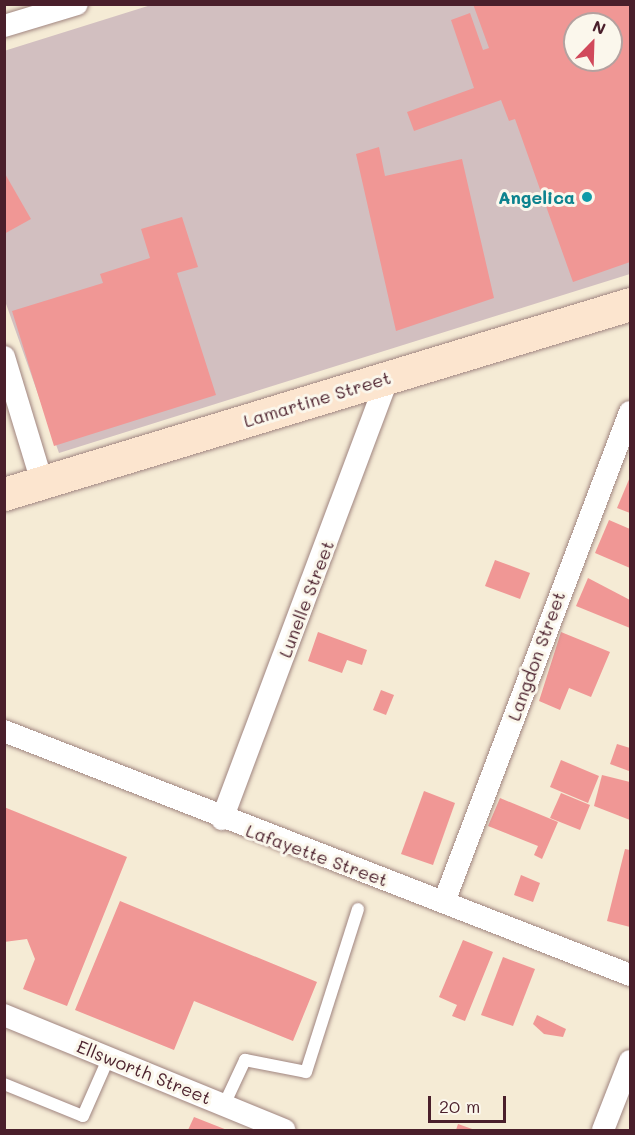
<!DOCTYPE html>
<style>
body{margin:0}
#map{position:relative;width:635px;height:1135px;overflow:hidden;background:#f5ebd5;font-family:Mali,sans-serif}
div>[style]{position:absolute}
.industrial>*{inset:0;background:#d2bfc0}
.building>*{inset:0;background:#f09795}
.roads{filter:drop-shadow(0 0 2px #a08580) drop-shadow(0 0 2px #a08580)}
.lane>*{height:12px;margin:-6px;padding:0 6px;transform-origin:6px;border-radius:6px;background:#fff}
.street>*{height:22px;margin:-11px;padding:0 11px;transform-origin:11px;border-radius:11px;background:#fff}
.secondary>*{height:33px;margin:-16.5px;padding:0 16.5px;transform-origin:16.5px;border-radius:16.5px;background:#fce5cf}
.dots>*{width:16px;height:16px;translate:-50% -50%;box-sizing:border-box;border:3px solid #fbf7ec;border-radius:50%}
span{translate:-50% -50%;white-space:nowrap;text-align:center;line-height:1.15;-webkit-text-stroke:6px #fbf7ec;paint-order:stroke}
.culture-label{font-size:18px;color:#0d838f;font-weight:700}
.right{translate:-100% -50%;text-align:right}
.street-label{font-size:18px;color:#4a1f2b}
.frame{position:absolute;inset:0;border:6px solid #4a1f2b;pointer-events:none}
.north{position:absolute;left:563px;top:12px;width:60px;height:60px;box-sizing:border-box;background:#fbf7ec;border:2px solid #b4a19f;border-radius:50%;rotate:23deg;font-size:16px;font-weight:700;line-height:24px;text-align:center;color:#4a1f2b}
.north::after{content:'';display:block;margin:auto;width:21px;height:27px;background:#d1495b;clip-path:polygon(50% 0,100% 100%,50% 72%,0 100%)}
.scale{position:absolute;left:428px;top:1096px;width:78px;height:27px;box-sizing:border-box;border:3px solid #4a1f2b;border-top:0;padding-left:8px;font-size:18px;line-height:21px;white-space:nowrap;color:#4a1f2b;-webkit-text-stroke:4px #fbf7ec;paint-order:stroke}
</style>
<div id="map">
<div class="industrial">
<div style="clip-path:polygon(evenodd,151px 5px,630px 5px,630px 274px,59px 453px,5px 301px,4px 51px,151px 5px,575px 24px,611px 24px,611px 60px,575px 60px,575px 24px)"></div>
</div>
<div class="building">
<div style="clip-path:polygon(evenodd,473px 4px,630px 4px,630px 262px,573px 282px,515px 119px,509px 121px,501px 100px,414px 131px,407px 112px,474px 88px,451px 20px,470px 13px,483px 50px,489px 48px,473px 4px,575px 24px,611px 24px,611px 60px,575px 60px,575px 24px)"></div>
<div style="clip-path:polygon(379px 147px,385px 176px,462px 159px,494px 298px,396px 331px,356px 154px)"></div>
<div style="clip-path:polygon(4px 172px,31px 219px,4px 234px)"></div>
<div style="clip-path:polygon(182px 217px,198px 267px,177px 273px,216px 395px,54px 446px,12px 311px,103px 283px,100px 274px,150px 258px,141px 229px)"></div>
<div style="clip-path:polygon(630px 477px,630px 513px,617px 508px)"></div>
<div style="clip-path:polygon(609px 520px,630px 529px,630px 568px,595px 553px)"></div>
<div style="clip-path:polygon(495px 560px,530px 573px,520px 599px,485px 586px)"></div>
<div style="clip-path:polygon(588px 578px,630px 600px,630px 628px,576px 606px)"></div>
<div style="clip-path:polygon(318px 632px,367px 650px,362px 665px,347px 660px,342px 673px,308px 661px)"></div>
<div style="clip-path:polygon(561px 632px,610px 652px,591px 697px,569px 688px,560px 710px,539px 701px)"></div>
<div style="clip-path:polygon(381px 690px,394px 695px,386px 715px,373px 710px)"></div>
<div style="clip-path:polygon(617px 744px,630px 748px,629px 771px,610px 764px)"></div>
<div style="clip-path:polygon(561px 760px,599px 776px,588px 803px,550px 787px)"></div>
<div style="clip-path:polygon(602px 775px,630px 782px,630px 820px,594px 806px)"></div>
<div style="clip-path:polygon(424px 791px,455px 803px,433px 865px,401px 854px)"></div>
<div style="clip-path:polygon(561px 793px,590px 805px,580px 830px,550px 818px)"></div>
<div style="clip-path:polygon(500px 798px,558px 822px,542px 859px,534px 855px,538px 846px,488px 826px)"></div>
<div style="clip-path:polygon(4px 807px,127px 857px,67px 1006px,23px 989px,35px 959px,27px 939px,4px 942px)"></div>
<div style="clip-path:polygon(625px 849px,630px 850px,630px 927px,607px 921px)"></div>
<div style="clip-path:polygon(521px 875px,540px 883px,533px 902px,514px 895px)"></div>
<div style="clip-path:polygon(120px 901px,317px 982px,293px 1041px,194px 1001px,174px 1050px,75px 1010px)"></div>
<div style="clip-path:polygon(463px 940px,493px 952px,465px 1021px,452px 1016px,457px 1005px,439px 997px)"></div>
<div style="clip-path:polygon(503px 957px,535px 969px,513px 1026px,481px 1015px)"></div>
<div style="clip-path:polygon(537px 1015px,566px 1029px,563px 1037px,544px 1034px,533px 1024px)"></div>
<div style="clip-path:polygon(194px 1117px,227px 1130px,188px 1130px)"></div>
<div style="clip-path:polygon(458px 1124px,475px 1130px,456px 1130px)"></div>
</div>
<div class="roads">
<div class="lane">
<div style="left:4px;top:1084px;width:85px;rotate:22.1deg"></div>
<div style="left:83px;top:1116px;width:64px;rotate:-66.2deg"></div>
<div style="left:224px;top:1105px;width:50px;rotate:-65deg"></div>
<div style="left:245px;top:1060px;width:62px;rotate:11.1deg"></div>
<div style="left:306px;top:1072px;width:171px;rotate:-72.3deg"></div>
</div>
<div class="street">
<div style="left:4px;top:26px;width:76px;rotate:-16.8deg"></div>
<div style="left:4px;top:357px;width:131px;rotate:73.1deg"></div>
<div style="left:4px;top:731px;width:672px;rotate:21.29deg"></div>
<div style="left:222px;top:819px;width:472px;rotate:-69.4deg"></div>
<div style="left:444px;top:902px;width:524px;rotate:-69.21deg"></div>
<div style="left:4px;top:1015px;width:303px;rotate:22.3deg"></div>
<div style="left:603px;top:1130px;width:74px;rotate:-68.6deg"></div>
</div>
<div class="secondary">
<div style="left:4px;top:494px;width:654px;rotate:-16.88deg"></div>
</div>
</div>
<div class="dots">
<div style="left:587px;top:197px;background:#0f9aa8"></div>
</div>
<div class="culture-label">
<span class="right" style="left:575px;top:197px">Angelica</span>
</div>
<div class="street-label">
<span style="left:317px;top:399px;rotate:-17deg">Lamartine Street</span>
<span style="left:306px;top:599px;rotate:-69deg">Lunelle Street</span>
<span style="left:536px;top:656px;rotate:-70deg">Langdon Street</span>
<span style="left:317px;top:855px;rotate:20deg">Lafayette Street</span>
<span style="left:144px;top:1072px;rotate:22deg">Ellsworth Street</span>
</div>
<div class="frame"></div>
<div class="north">N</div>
<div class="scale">20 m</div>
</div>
